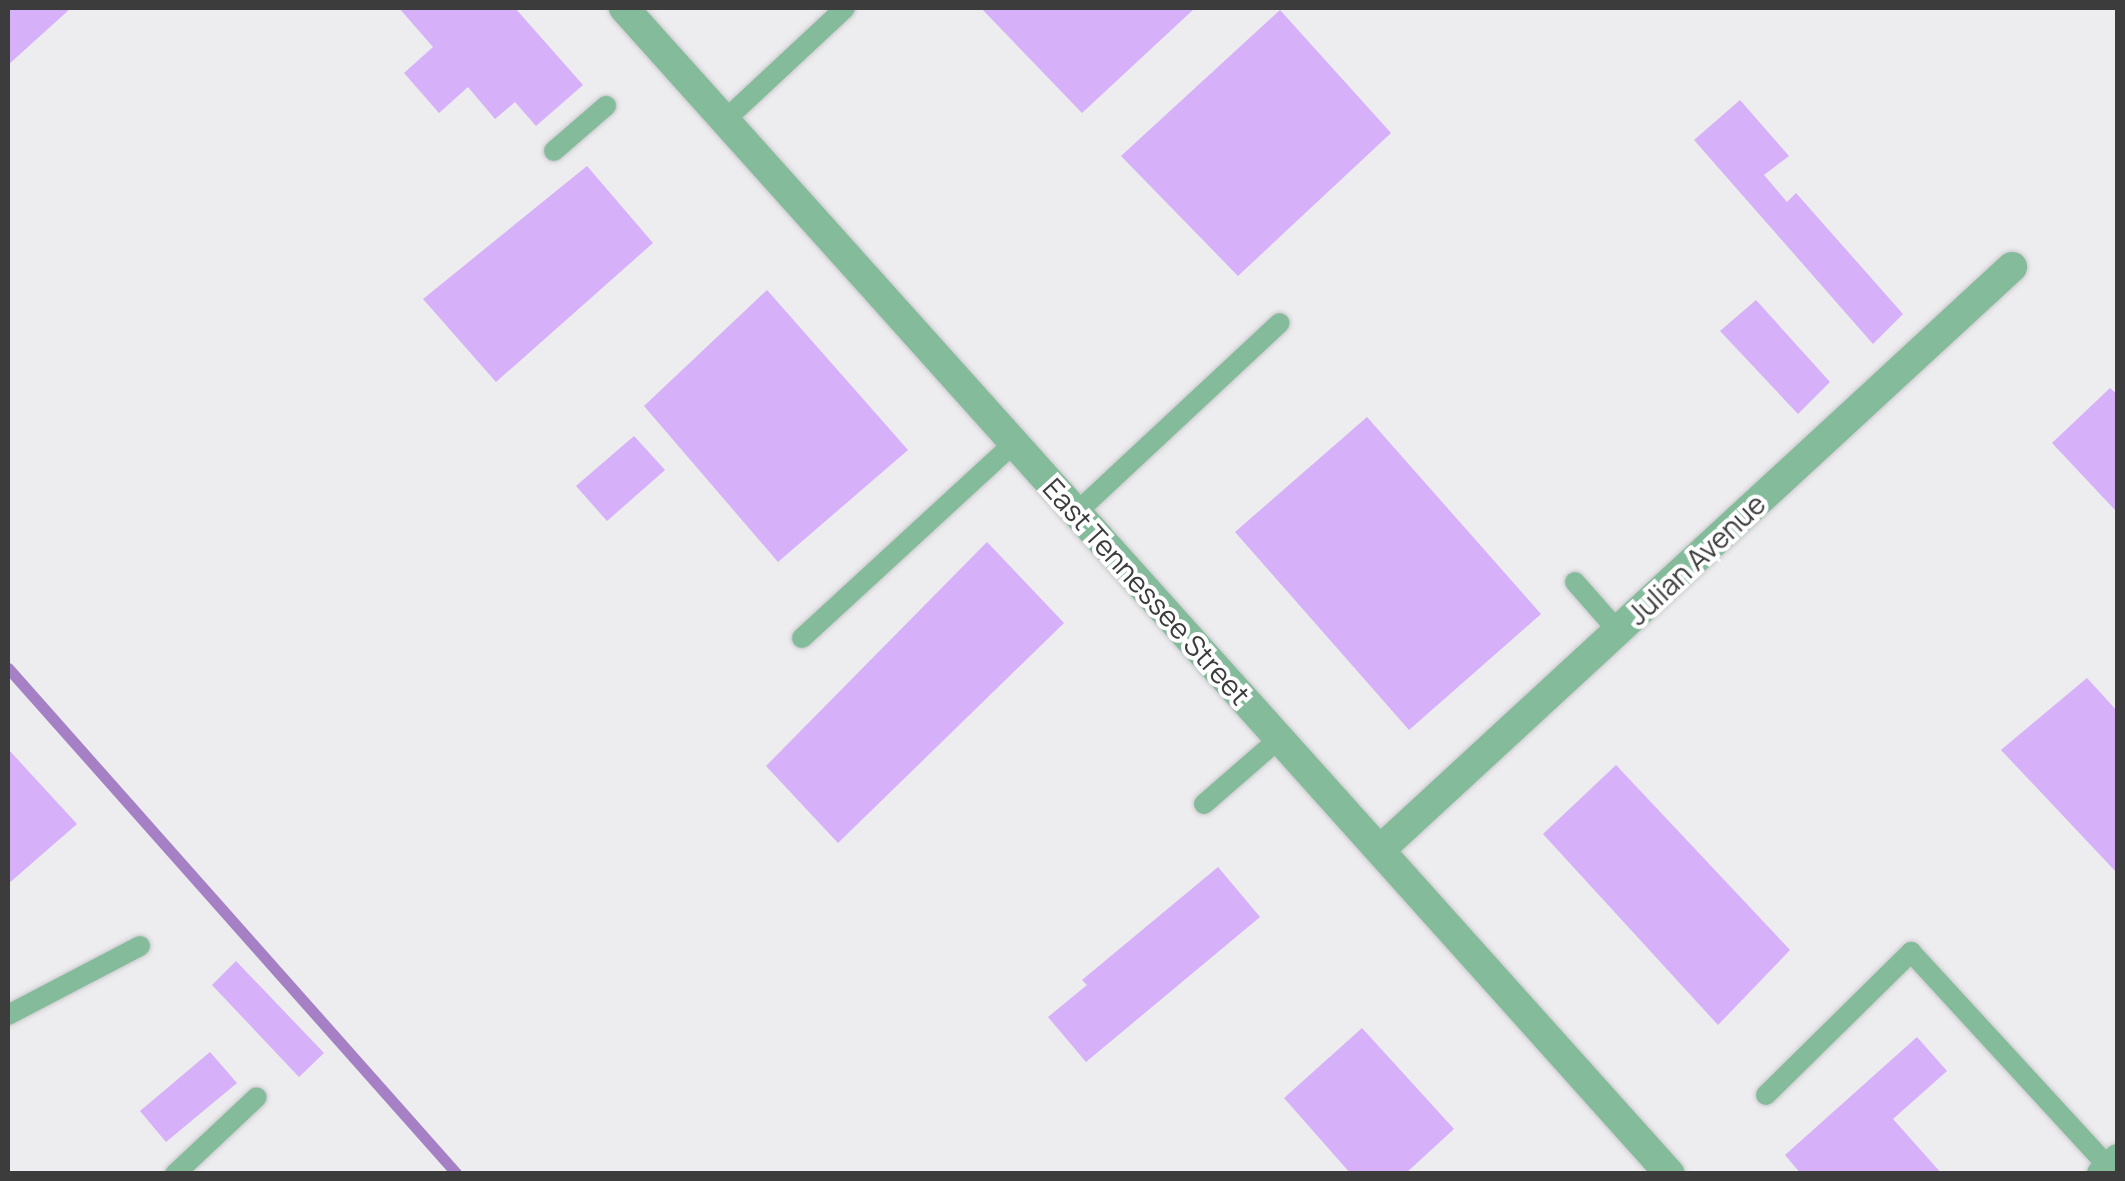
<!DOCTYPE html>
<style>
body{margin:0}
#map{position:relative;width:2125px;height:1181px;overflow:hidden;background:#edecef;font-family:Manrope,sans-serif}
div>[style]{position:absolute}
.stream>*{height:11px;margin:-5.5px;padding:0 5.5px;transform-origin:5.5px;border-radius:5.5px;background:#a580c5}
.building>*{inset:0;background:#d6b0f8}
.roads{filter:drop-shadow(0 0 2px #cac9cb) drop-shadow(0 0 2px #cac9cb)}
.lane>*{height:20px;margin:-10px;padding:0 10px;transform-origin:10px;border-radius:10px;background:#83bb9b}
.street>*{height:30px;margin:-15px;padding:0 15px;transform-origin:15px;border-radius:15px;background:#83bb9b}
span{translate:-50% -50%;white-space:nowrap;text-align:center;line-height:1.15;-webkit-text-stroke:8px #fff;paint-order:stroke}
.street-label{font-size:28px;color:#3d3c3d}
.frame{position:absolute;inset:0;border:10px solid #3d3c3d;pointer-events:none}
</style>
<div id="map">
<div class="stream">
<div style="left:8px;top:668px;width:676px;rotate:48.42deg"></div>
</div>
<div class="building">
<div style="clip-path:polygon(8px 8px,71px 8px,8px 65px)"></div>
<div style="clip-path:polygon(399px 8px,515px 8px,583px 85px,536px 126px,515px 102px,495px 119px,468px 87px,439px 113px,404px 73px,433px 47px)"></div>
<div style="clip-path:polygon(981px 8px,1195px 8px,1082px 113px)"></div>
<div style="clip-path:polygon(1280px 10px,1391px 133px,1238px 276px,1121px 156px)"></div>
<div style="clip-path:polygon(1740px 100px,1789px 156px,1764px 175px,1787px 202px,1796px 193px,1903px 314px,1873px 344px,1694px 140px)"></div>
<div style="clip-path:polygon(587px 166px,653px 243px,496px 382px,423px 299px)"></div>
<div style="clip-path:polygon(767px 290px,908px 450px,778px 562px,644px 406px)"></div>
<div style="clip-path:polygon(1756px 300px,1830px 382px,1798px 414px,1720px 331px)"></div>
<div style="clip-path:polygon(2110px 388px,2118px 395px,2115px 510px,2052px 443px)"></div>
<div style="clip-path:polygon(1367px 417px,1541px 614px,1409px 730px,1235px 532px)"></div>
<div style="clip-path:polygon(634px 436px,665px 470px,607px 521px,576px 486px)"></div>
<div style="clip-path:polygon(987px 542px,1064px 623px,838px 843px,766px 766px)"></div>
<div style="clip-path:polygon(2087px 678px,2118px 712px,2118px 874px,2001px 750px)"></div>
<div style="clip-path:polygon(8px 749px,77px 824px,8px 884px,9px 840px)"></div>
<div style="clip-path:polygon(1616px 765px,1790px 950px,1718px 1025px,1543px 834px)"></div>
<div style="clip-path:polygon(1218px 867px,1260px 917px,1086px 1062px,1048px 1017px,1087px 985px,1082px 980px)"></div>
<div style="clip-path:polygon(236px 961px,324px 1053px,299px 1077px,212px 985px)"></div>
<div style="clip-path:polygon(1362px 1028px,1454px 1129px,1405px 1174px,1351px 1174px,1284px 1098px)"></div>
<div style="clip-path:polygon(1917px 1037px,1947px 1071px,1893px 1119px,1942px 1174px,1801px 1174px,1785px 1155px)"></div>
<div style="clip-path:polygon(210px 1052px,237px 1083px,166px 1142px,140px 1111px)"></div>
</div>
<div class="roads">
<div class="lane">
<div style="left:725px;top:120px;width:164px;rotate:-43deg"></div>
<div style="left:554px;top:151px;width:69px;rotate:-40.9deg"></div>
<div style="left:1077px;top:512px;width:277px;rotate:-43deg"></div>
<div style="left:1575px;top:582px;width:65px;rotate:48.7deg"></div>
<div style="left:802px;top:638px;width:288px;rotate:-42.6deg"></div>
<div style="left:1204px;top:804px;width:101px;rotate:-41deg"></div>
<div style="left:8px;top:1015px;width:149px;rotate:-27.6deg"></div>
<div style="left:1766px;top:1095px;width:204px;rotate:-44.6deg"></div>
<div style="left:1911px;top:952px;width:292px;rotate:47.4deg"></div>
<div style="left:175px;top:1174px;width:112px;rotate:-43.2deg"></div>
</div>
<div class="street">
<div style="left:624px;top:8px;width:1566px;rotate:48.11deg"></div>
<div style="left:1380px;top:850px;width:860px;rotate:-42.69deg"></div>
<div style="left:2102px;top:1174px;width:22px;rotate:-43deg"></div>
</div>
</div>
<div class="street-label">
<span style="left:1696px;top:559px;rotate:-43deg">Julian Avenue</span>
<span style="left:1147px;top:591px;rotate:48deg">East Tennessee Street</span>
</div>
<div class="frame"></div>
</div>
